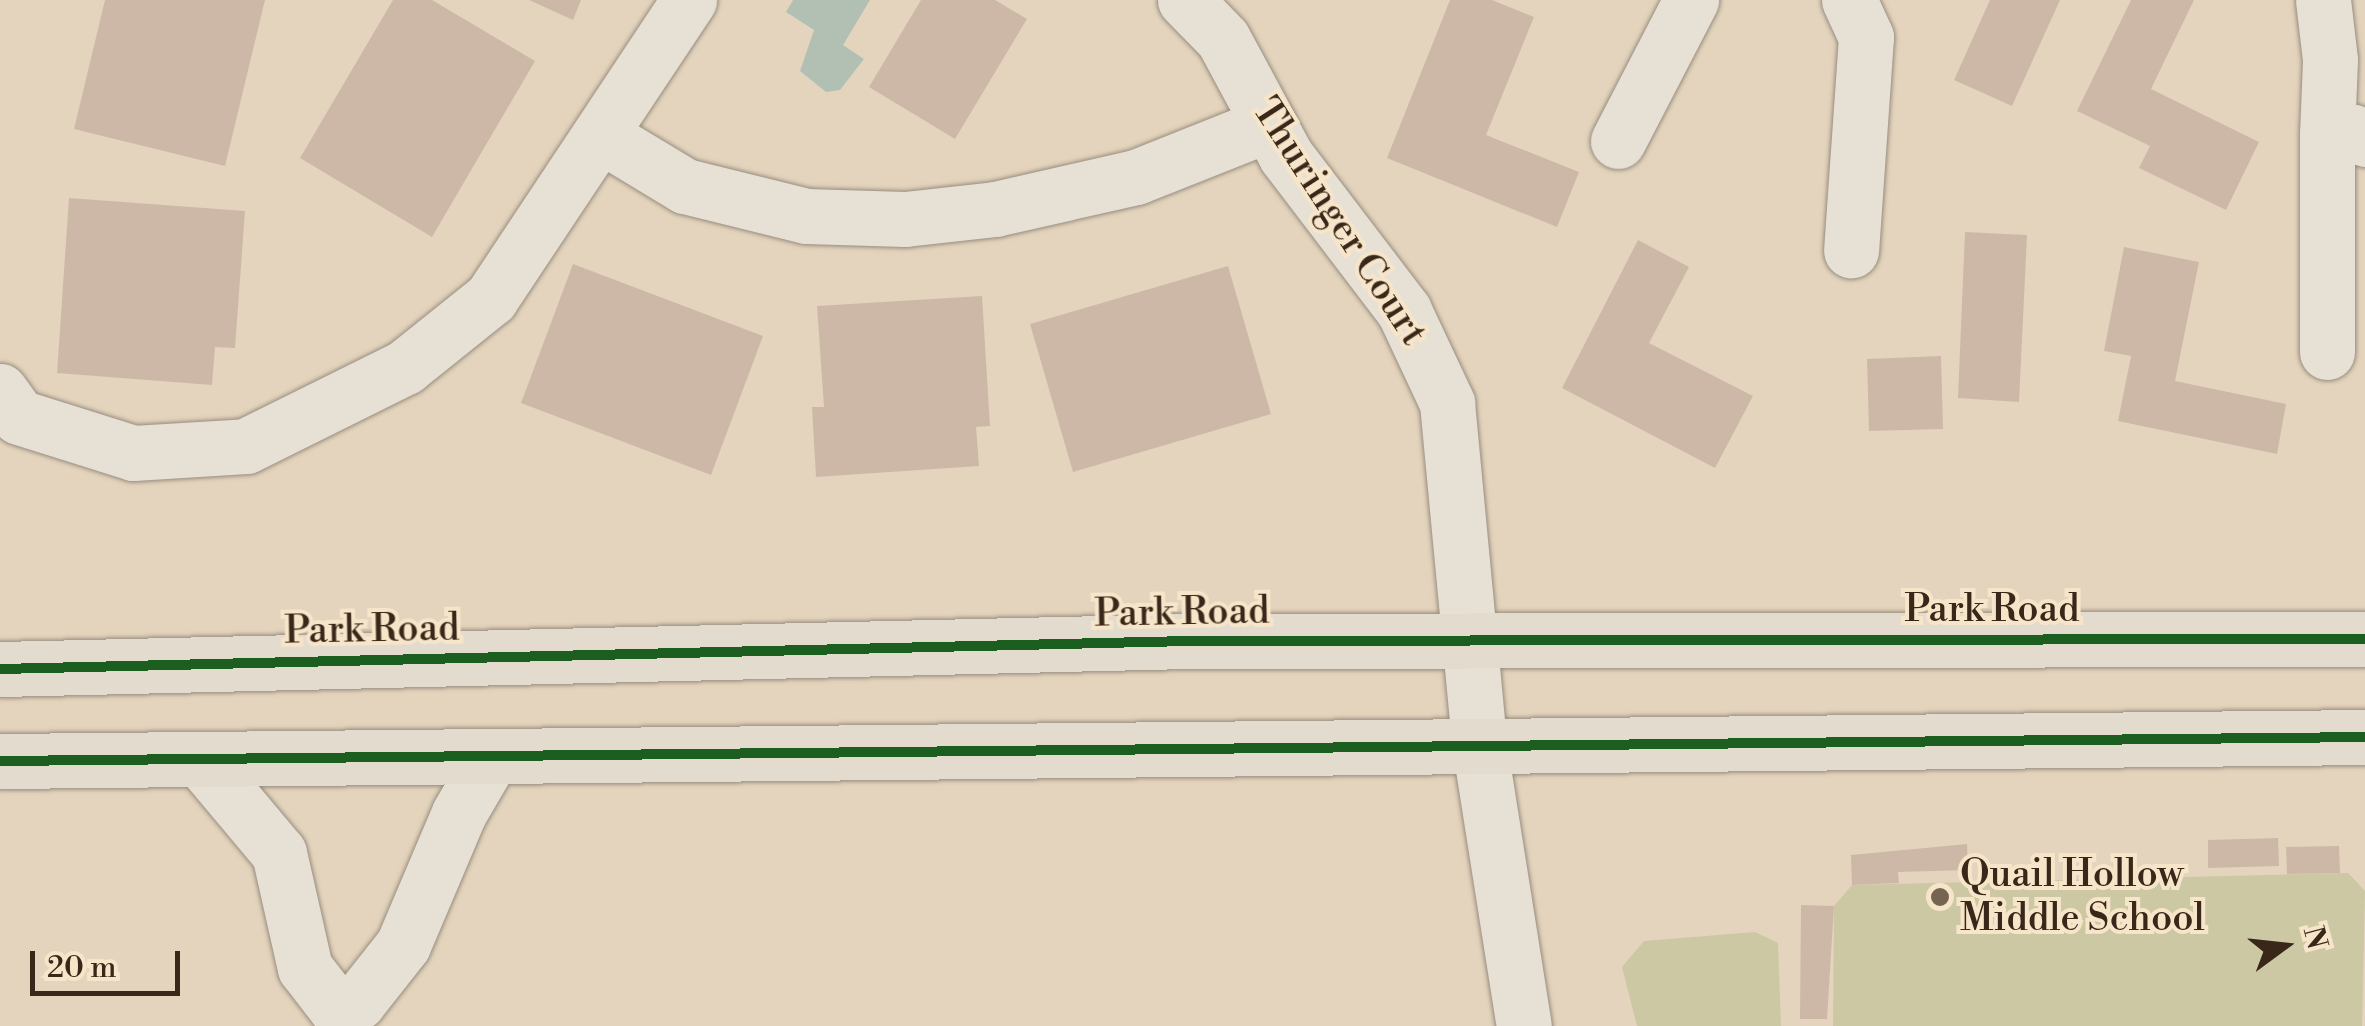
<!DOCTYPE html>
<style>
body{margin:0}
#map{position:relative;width:2365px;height:1026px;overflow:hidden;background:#e4d4bd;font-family:"Libre Bodoni",serif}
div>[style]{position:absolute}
.green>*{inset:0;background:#cbc8a3}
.water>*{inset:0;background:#b2c0b4}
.building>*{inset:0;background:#cdb8a8}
.roads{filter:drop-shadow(0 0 2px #988d7f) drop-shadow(0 0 2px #988d7f)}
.minor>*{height:55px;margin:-27.5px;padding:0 27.5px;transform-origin:27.5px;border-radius:27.5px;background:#e7e0d5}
.major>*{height:55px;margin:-27.5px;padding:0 27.5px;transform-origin:27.5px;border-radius:27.5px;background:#e3dbce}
.cycleway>*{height:10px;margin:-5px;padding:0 5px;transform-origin:5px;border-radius:5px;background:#1b5e20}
.dots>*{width:28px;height:28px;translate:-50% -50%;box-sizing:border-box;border:5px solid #f7e5ca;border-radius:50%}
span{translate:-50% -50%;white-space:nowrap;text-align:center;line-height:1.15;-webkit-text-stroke:8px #f7e5ca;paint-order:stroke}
.street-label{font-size:38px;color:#392719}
.poi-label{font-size:38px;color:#392719}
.left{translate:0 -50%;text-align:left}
.north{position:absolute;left:2235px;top:896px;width:100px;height:100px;-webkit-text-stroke:8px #f7e5ca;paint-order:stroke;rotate:75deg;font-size:28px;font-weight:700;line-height:40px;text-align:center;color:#392719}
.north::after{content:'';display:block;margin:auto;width:35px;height:45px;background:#392719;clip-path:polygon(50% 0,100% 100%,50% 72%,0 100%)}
.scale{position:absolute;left:30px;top:951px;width:150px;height:45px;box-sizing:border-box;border:5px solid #392719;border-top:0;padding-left:12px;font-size:30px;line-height:35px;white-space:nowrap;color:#392719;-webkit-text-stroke:8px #f7e5ca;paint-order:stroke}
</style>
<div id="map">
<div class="green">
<div style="clip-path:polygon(2348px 873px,2365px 891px,2362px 1026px,1833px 1026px,1834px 906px,1852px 885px)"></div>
<div style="clip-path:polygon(1755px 932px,1778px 943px,1781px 1026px,1637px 1026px,1622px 967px,1644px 941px)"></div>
</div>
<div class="water">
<div style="clip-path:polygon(793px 0,870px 0,843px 45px,864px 59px,840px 90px,826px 92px,800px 71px,814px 30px,786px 12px)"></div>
</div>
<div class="building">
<div style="clip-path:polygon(105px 0,265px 0,225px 166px,74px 129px)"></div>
<div style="clip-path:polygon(393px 0,432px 0,535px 61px,432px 237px,300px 158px)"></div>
<div style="clip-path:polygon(529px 0,581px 0,573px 20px)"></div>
<div style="clip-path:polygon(921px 0,995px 0,1027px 19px,955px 139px,869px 87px)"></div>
<div style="clip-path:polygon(1450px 0,1492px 0,1534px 17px,1486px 135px,1579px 172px,1557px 227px,1387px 158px)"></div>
<div style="clip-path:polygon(1990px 0,2060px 0,2012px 106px,1954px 80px)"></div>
<div style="clip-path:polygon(2131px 0,2194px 0,2151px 89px,2259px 142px,2226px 210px,2139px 168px,2150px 146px,2077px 111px)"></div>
<div style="clip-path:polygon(69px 198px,245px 211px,235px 348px,215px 347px,212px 385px,57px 373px)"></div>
<div style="clip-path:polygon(1965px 232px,2027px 235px,2019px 402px,1958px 398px)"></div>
<div style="clip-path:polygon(1638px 240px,1689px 267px,1649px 343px,1753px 396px,1715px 468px,1562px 388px)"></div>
<div style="clip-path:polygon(2124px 247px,2199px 262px,2175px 381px,2286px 404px,2277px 454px,2118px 421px,2131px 356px,2104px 351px)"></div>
<div style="clip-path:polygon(573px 264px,763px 336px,711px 475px,521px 403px)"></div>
<div style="clip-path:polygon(1228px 266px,1271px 414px,1073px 472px,1030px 324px)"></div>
<div style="clip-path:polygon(982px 296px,990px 426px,976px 427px,979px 466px,816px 477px,812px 407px,824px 407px,817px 306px)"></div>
<div style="clip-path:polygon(1941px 356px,1943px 429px,1869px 431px,1867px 359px)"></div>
<div style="clip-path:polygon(2278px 838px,2279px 866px,2208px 868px,2208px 840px)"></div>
<div style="clip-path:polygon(1967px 844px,1968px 870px,1898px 872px,1899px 883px,1852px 885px,1851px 855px)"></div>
<div style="clip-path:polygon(2339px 846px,2340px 873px,2287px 874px,2286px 847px)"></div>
<div style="clip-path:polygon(1801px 905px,1834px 906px,1827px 1019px,1800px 1019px)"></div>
</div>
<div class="roads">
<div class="minor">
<div style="left:1185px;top:0;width:54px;rotate:45.7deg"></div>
<div style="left:1223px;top:39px;width:133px;rotate:61.7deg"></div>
<div style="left:1286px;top:156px;width:195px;rotate:52.7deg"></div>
<div style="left:1404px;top:311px;width:102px;rotate:64.9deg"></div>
<div style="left:1447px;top:403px;width:342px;rotate:84.6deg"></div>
<div style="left:1479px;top:743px;width:287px;rotate:81deg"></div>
<div style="left:1849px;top:0;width:41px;rotate:65.3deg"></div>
<div style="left:1866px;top:37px;width:214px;rotate:94deg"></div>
<div style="left:2323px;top:0;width:60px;rotate:83.3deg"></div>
<div style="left:2330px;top:60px;width:75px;rotate:92.3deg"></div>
<div style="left:602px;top:136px;width:97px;rotate:31.1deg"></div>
<div style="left:685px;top:186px;width:125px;rotate:13.9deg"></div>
<div style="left:806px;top:216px;width:99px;rotate:1.7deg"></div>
<div style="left:905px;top:219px;width:91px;rotate:-6.3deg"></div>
<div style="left:995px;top:209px;width:145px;rotate:-12.8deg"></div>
<div style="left:1136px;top:177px;width:143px;rotate:-21.7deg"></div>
<div style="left:1618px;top:141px;width:159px;rotate:-62.6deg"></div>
<div style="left:2327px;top:352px;width:217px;rotate:-90deg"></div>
<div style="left:2327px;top:135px;width:26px;rotate:-7deg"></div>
<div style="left:2353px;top:132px;width:14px;rotate:30deg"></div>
<div style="left:0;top:391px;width:32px;rotate:54deg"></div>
<div style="left:19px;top:417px;width:120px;rotate:17.5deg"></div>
<div style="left:133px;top:453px;width:113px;rotate:-3.5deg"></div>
<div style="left:246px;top:446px;width:178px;rotate:-26.4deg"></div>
<div style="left:405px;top:367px;width:110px;rotate:-38.7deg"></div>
<div style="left:491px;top:298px;width:358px;rotate:-56.4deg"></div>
<div style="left:200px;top:759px;width:123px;rotate:50deg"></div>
<div style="left:279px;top:853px;width:118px;rotate:77.3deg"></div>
<div style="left:305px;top:968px;width:51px;rotate:52.2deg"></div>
<div style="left:336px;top:1008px;width:23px;rotate:-15deg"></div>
<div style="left:358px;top:1002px;width:73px;rotate:-51.7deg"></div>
<div style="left:403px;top:945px;width:143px;rotate:-67deg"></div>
<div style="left:459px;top:813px;width:64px;rotate:-59.8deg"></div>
</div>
<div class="major">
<div style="left:0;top:669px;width:1188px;rotate:-1.35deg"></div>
<div style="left:1188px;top:641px;width:1177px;rotate:-0.1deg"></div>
<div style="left:0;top:761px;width:2365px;rotate:-0.58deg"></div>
</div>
</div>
<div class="cycleway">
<div style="left:0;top:669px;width:1188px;rotate:-1.35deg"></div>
<div style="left:1188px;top:641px;width:1177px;rotate:-0.1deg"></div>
<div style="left:0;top:761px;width:2365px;rotate:-0.58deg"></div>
</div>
<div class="dots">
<div style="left:1940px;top:897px;background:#756452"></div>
</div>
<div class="street-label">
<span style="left:1339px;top:222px;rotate:57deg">Thuringer Court</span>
<span style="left:1992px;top:610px">Park Road</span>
<span style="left:1182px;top:613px;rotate:-1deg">Park Road</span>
<span style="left:372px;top:630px;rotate:-1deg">Park Road</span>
</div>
<div class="poi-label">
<span class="left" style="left:1960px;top:897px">Quail Hollow<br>Middle School</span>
</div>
<div class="north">N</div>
<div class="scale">20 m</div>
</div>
